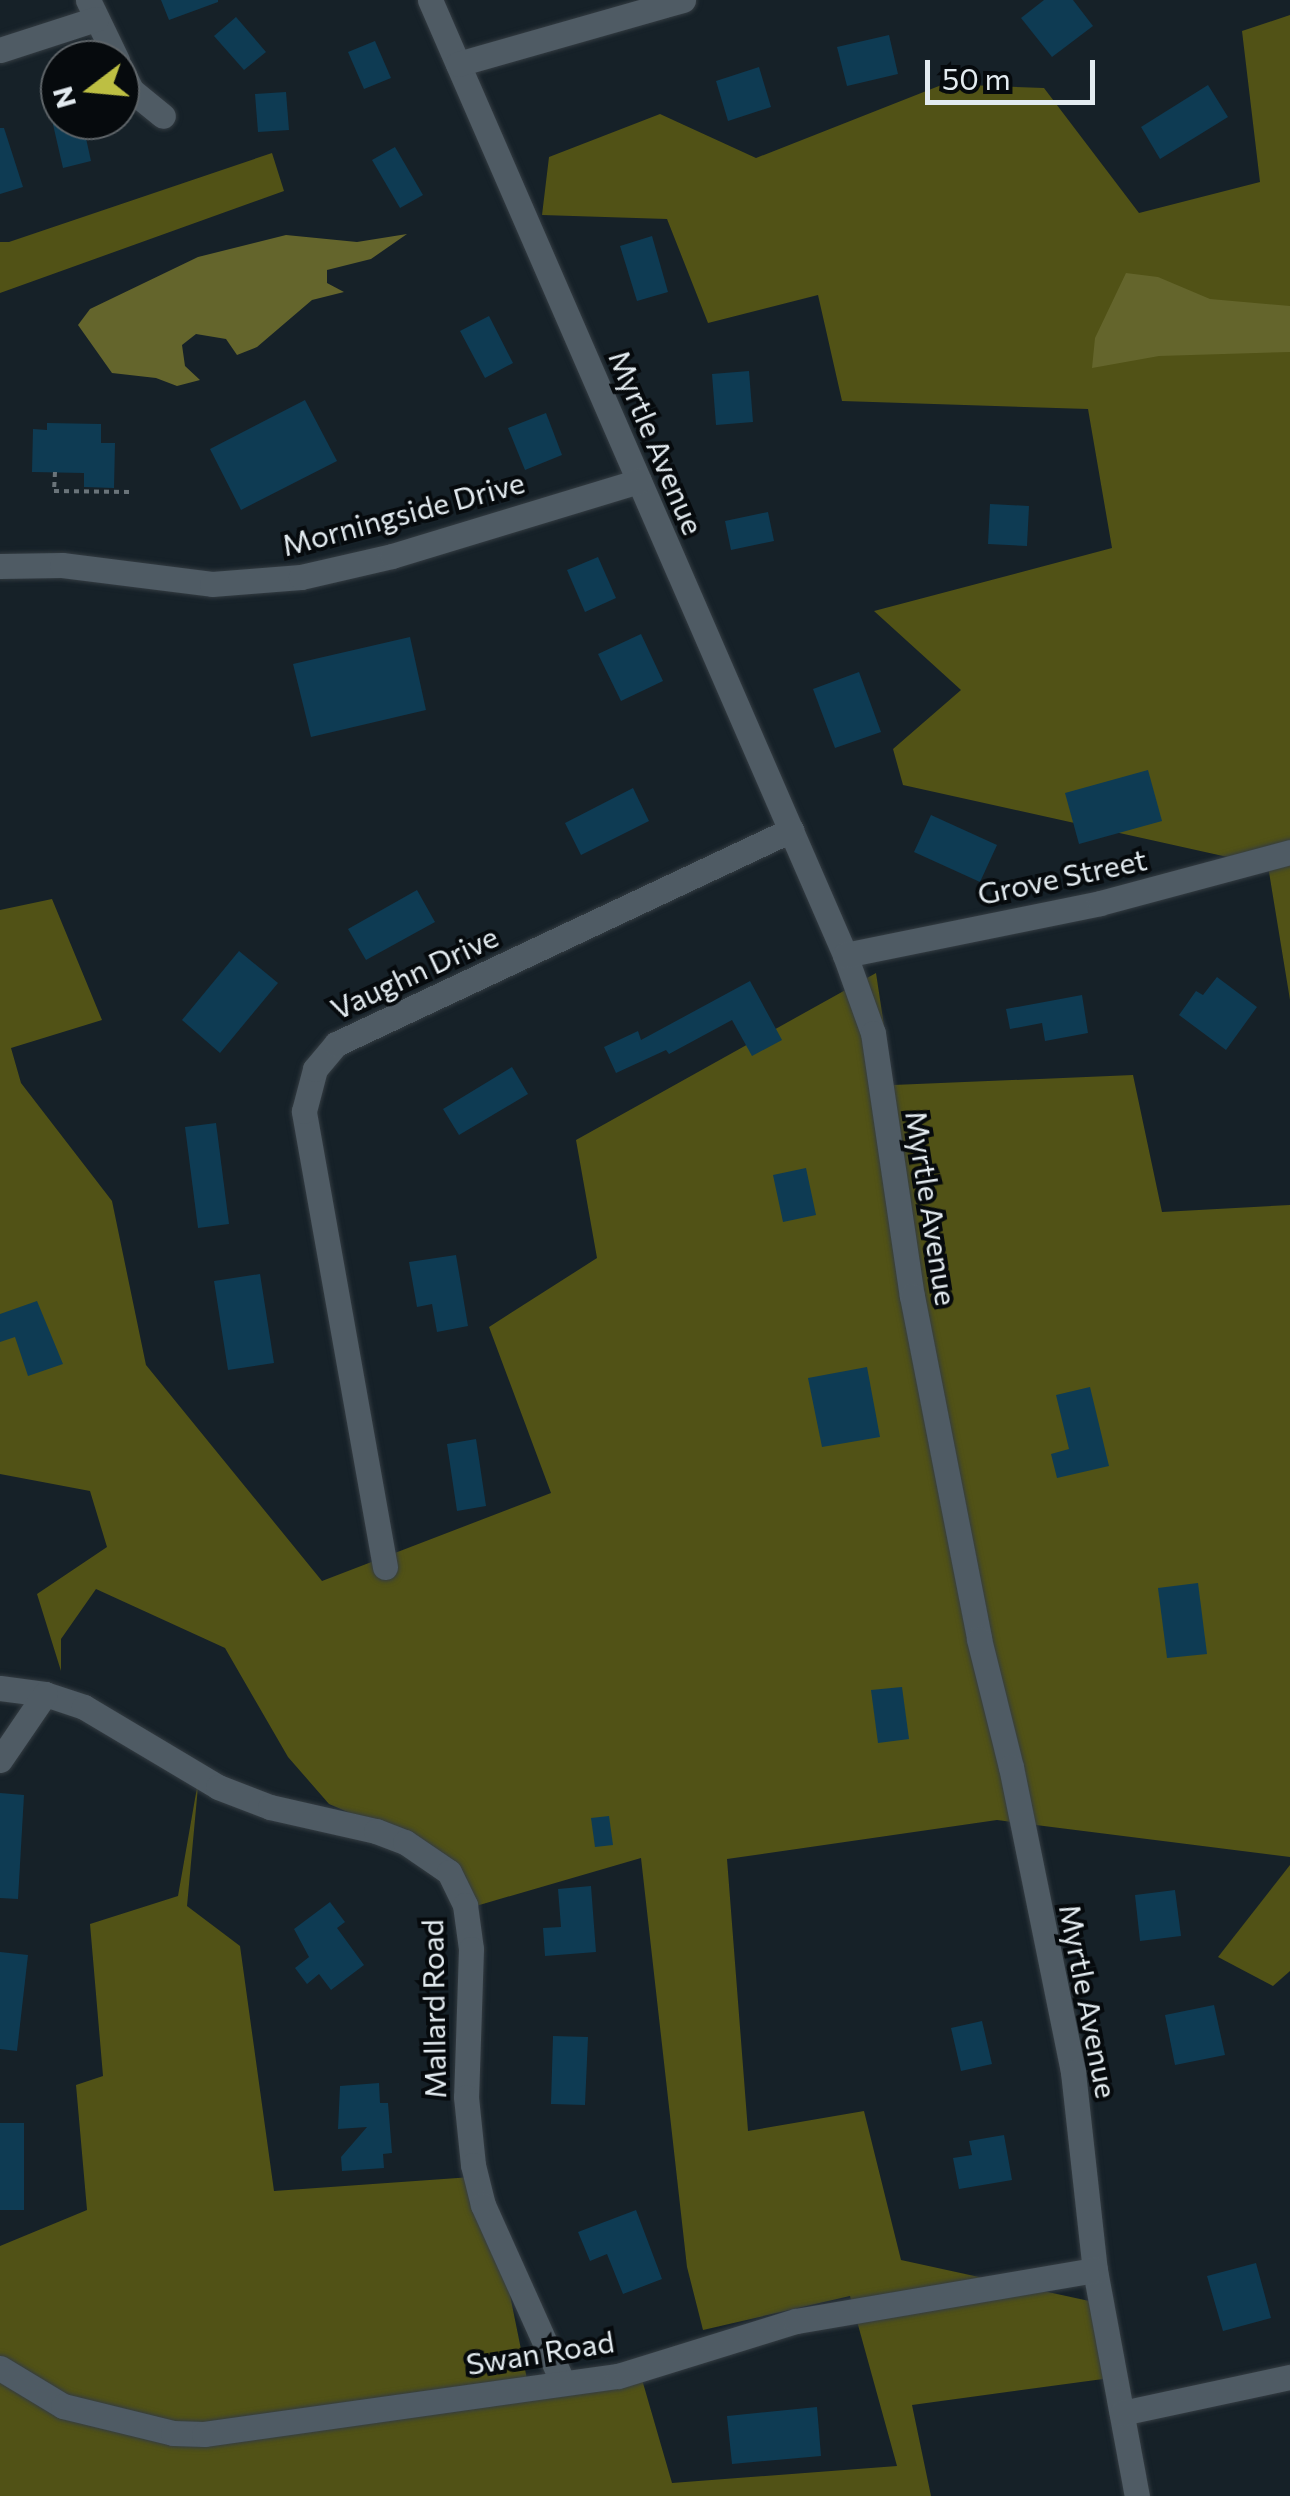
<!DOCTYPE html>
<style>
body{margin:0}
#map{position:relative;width:1290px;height:2496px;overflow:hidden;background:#162128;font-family:Commissioner,sans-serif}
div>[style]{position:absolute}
.forest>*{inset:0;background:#515216}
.water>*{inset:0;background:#64652c}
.building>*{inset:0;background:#0e3b53}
.path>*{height:4px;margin-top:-2px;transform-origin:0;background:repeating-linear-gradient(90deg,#6a747a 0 5px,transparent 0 10px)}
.roads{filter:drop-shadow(0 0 2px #343c42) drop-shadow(0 0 2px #343c42)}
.minor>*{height:25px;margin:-12.5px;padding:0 12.5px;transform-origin:12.5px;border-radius:12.5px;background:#4f5b64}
span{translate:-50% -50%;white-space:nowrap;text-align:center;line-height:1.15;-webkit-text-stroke:8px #060a0d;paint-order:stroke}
.street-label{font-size:30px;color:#e3ebf0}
.north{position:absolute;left:40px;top:40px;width:100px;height:100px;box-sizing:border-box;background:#060a0d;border:2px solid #5e6468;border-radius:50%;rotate:254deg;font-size:28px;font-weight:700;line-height:40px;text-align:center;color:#e3ebf0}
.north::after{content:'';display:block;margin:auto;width:35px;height:45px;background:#bdbf43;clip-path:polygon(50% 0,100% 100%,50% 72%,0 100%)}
.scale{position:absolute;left:925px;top:60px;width:170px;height:45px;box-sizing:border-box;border:5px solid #e3ebf0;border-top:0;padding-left:12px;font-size:30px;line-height:35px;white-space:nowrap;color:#e3ebf0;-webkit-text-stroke:8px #060a0d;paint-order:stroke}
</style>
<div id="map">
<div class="forest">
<div style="clip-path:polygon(1290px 15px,1290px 1000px,1268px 866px,903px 785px,893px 749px,961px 690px,874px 611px,1112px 548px,1088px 409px,842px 401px,818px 295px,708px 323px,667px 219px,542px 215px,549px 157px,660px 114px,756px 158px,944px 84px,1044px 88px,1139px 213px,1260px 182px,1242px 31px)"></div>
<div style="clip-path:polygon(272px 153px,284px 191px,0 293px,0 242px,9px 242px)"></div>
<div style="clip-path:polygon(52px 899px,102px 1020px,11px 1048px,21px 1083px,112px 1201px,146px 1365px,322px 1581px,551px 1493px,489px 1327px,597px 1258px,576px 1140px,876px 973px,893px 1085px,1133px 1075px,1162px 1212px,1290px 1205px,1290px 1857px,997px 1820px,727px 1859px,748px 2131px,864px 2111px,901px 2260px,1103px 2304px,1118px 2377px,912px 2405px,931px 2496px,0 2496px,0 2246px,87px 2210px,76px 2085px,103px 2076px,90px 1924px,178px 1896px,199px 1776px,187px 1906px,240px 1946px,274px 2191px,486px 2176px,530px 2394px,641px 2376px,672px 2483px,897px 2466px,850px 2296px,703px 2330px,687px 2267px,641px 1858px,476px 1906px,438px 1851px,329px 1804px,288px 1757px,225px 1648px,96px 1589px,61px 1639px,61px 1671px,37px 1594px,107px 1547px,90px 1491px,0 1474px,0 910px)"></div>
<div style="clip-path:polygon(1290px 1865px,1290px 1971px,1273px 1986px,1218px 1957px)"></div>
</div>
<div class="water">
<div style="clip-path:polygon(407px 234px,371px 259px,327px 270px,327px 283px,344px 292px,312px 300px,257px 347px,237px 355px,226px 339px,196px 334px,182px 345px,185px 366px,200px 380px,177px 386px,156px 378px,112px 373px,78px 325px,90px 309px,198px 257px,286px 235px,357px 242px)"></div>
<div style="clip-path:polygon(1126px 273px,1158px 277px,1210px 299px,1290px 306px,1290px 352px,1159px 356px,1092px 368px,1095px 338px)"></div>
</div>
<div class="building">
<div style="clip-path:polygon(161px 0,218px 0,218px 2px,169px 20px)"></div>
<div style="clip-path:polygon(1044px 0,1073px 0,1093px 26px,1052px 57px,1021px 18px)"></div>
<div style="clip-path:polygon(236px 17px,266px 52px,244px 70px,214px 36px)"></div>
<div style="clip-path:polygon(889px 35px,898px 74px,847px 86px,837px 47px)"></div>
<div style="clip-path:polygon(375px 41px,391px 78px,364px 89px,348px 52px)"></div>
<div style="clip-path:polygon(759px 67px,771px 107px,728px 121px,716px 81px)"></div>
<div style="clip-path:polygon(1208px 85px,1228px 117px,1160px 159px,1141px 127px)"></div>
<div style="clip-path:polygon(286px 92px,289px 130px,258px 132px,255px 94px)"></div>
<div style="clip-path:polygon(52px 120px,82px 120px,91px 161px,63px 168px)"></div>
<div style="clip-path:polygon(0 128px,4px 128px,23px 187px,0 194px)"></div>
<div style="clip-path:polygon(395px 147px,423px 195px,400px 208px,372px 160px)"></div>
<div style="clip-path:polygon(652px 236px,668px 292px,637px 301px,620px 246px)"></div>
<div style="clip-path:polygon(489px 316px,513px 363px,485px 378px,460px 331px)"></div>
<div style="clip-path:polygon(749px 371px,753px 422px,716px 425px,712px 374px)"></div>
<div style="clip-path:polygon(305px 400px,337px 461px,241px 510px,210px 449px)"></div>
<div style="clip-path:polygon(546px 413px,562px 455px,525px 470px,508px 428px)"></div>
<div style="clip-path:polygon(47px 423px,101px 424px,101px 443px,115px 443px,114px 488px,84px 487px,84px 473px,32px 472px,33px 429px,47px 430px)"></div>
<div style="clip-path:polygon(990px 504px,1029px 506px,1027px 546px,988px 544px)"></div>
<div style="clip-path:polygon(768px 512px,774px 541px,731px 550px,725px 521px)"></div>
<div style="clip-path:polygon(598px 557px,616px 598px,585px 612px,567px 570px)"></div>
<div style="clip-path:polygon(641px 634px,663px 681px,621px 701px,598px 654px)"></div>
<div style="clip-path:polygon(410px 637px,426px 710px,311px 737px,293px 664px)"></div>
<div style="clip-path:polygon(859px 672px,881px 732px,835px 748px,813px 689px)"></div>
<div style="clip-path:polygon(1148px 770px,1162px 821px,1079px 844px,1065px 793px)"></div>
<div style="clip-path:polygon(633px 788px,649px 821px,581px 855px,565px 823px)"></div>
<div style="clip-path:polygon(931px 815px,997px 845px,980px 882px,914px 852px)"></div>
<div style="clip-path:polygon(417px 890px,435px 922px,366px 960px,348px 929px)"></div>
<div style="clip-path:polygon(239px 951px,278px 983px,220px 1053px,182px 1020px)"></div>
<div style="clip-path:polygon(1217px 977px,1257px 1007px,1226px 1050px,1179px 1015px,1196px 991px,1203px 995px)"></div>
<div style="clip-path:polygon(750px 981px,782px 1040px,752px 1056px,732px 1020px,669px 1054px,666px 1050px,616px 1073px,604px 1047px,638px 1031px,641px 1040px)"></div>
<div style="clip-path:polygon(1082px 995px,1088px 1033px,1045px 1041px,1042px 1023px,1010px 1029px,1006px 1009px)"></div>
<div style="clip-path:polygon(512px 1067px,528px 1094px,459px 1135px,443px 1109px)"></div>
<div style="clip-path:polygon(216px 1123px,229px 1224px,198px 1228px,185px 1127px)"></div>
<div style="clip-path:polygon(806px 1168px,816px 1215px,783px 1222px,773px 1175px)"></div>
<div style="clip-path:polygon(456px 1255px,468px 1326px,437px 1332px,432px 1304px,417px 1307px,409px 1262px)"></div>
<div style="clip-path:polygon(260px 1274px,274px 1363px,228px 1370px,214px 1281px)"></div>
<div style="clip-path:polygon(37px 1301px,63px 1364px,28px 1376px,15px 1337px,0 1342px,0 1314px)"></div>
<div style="clip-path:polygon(867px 1367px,880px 1437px,822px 1447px,808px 1378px)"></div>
<div style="clip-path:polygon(1090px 1387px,1109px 1466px,1057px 1478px,1051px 1454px,1069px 1449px,1056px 1395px)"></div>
<div style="clip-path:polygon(476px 1439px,486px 1506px,457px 1511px,447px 1444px)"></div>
<div style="clip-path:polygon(1198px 1583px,1207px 1654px,1167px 1658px,1158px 1588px)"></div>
<div style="clip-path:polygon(902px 1687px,909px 1739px,878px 1743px,871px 1690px)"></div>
<div style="clip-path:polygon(0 1793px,24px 1795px,18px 1899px,0 1898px)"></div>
<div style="clip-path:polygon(609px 1816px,613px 1845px,595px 1847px,591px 1818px)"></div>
<div style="clip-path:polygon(591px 1886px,596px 1952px,545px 1956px,543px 1928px,561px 1927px,558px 1889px)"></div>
<div style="clip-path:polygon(1175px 1890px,1181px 1936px,1140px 1941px,1135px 1895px)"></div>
<div style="clip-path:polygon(330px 1902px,345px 1922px,337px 1928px,364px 1965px,331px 1990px,319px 1974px,307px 1984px,295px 1968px,309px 1957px,294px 1929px)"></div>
<div style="clip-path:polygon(0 1952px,28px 1955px,17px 2051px,0 2049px)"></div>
<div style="clip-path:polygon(1214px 2005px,1225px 2055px,1175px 2065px,1165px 2015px)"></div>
<div style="clip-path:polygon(982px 2021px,992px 2064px,961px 2071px,951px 2028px)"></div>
<div style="clip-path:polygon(553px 2036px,588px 2037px,585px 2105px,551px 2104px)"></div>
<div style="clip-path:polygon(379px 2083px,380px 2103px,388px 2103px,392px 2153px,383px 2154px,384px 2168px,342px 2171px,341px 2157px,367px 2127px,338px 2129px,340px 2086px)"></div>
<div style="clip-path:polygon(0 2123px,24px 2123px,24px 2210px,0 2210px)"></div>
<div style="clip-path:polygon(1004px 2135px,1012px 2180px,959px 2189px,953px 2158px,972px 2155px,969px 2141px)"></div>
<div style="clip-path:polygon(636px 2210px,662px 2279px,623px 2294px,607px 2254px,590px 2261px,578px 2232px)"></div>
<div style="clip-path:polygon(1256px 2263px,1271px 2318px,1223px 2331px,1207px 2276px)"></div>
<div style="clip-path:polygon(817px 2407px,821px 2456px,732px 2464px,727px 2416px)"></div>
</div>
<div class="path">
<div style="left:55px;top:472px;width:19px;rotate:93deg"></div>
<div style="left:54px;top:491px;width:76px;rotate:0.8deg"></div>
</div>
<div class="roads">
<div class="minor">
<div style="left:88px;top:0;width:67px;rotate:64.2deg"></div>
<div style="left:430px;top:0;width:1041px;rotate:66.51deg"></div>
<div style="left:845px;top:955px;width:83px;rotate:70.3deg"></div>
<div style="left:873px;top:1033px;width:266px;rotate:81.6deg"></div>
<div style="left:912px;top:1296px;width:349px;rotate:78.9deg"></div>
<div style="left:979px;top:1639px;width:132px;rotate:76deg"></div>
<div style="left:1011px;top:1767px;width:311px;rotate:78.5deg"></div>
<div style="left:1073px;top:2072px;width:199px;rotate:83.7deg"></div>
<div style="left:1095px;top:2270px;width:230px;rotate:79.5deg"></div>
<div style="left:0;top:50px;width:101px;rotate:-17.9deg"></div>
<div style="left:458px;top:64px;width:234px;rotate:-15.9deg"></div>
<div style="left:120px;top:67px;width:25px;rotate:64deg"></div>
<div style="left:131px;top:90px;width:41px;rotate:39.1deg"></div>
<div style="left:0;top:566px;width:62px;rotate:-0.9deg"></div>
<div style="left:62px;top:565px;width:151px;rotate:7.2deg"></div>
<div style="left:212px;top:584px;width:89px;rotate:-4.5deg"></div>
<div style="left:301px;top:577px;width:93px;rotate:-13deg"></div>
<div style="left:392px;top:556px;width:258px;rotate:-16.9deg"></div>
<div style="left:845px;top:955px;width:260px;rotate:-11.5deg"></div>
<div style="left:1100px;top:903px;width:197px;rotate:-15deg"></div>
<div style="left:385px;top:1567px;width:463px;rotate:-100.1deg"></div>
<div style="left:304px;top:1111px;width:43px;rotate:-75.3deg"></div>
<div style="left:315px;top:1069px;width:33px;rotate:-50deg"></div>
<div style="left:336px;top:1044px;width:503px;rotate:-25.19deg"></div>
<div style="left:0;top:1688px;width:45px;rotate:7.6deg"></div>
<div style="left:45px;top:1694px;width:41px;rotate:18.4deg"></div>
<div style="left:84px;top:1707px;width:156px;rotate:30.8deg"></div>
<div style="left:218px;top:1787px;width:56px;rotate:21deg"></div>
<div style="left:270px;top:1807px;width:109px;rotate:12.8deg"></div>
<div style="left:376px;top:1831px;width:31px;rotate:21deg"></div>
<div style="left:405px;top:1842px;width:53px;rotate:34.3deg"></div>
<div style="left:449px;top:1872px;width:37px;rotate:64deg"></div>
<div style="left:465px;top:1905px;width:44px;rotate:82.2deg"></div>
<div style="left:471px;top:1949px;width:148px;rotate:91.9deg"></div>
<div style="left:466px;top:2097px;width:68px;rotate:84.1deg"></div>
<div style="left:473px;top:2165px;width:41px;rotate:76deg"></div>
<div style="left:483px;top:2205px;width:193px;rotate:65.8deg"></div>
<div style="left:0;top:1760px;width:80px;rotate:-55.7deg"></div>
<div style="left:0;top:2368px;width:74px;rotate:31.1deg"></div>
<div style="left:63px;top:2406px;width:113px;rotate:13.8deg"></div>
<div style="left:173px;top:2433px;width:31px;rotate:2deg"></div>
<div style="left:204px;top:2434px;width:418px;rotate:-8deg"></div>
<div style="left:618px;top:2376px;width:186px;rotate:-17.2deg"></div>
<div style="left:796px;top:2321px;width:303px;rotate:-9.7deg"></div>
<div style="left:1122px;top:2413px;width:172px;rotate:-12.1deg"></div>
</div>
</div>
<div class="street-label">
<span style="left:657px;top:442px;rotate:67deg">Myrtle Avenue</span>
<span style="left:403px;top:513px;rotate:-15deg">Morningside Drive</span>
<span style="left:1062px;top:876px;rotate:-12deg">Grove Street</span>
<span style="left:414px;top:972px;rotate:-25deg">Vaughn Drive</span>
<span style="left:932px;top:1208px;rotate:81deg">Myrtle Avenue</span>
<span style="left:1089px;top:2001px;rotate:79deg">Myrtle Avenue</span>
<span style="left:433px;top:2009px;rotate:-91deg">Mallard Road</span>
<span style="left:540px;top:2352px;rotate:-9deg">Swan Road</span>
</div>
<div class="north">N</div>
<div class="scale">50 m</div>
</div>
